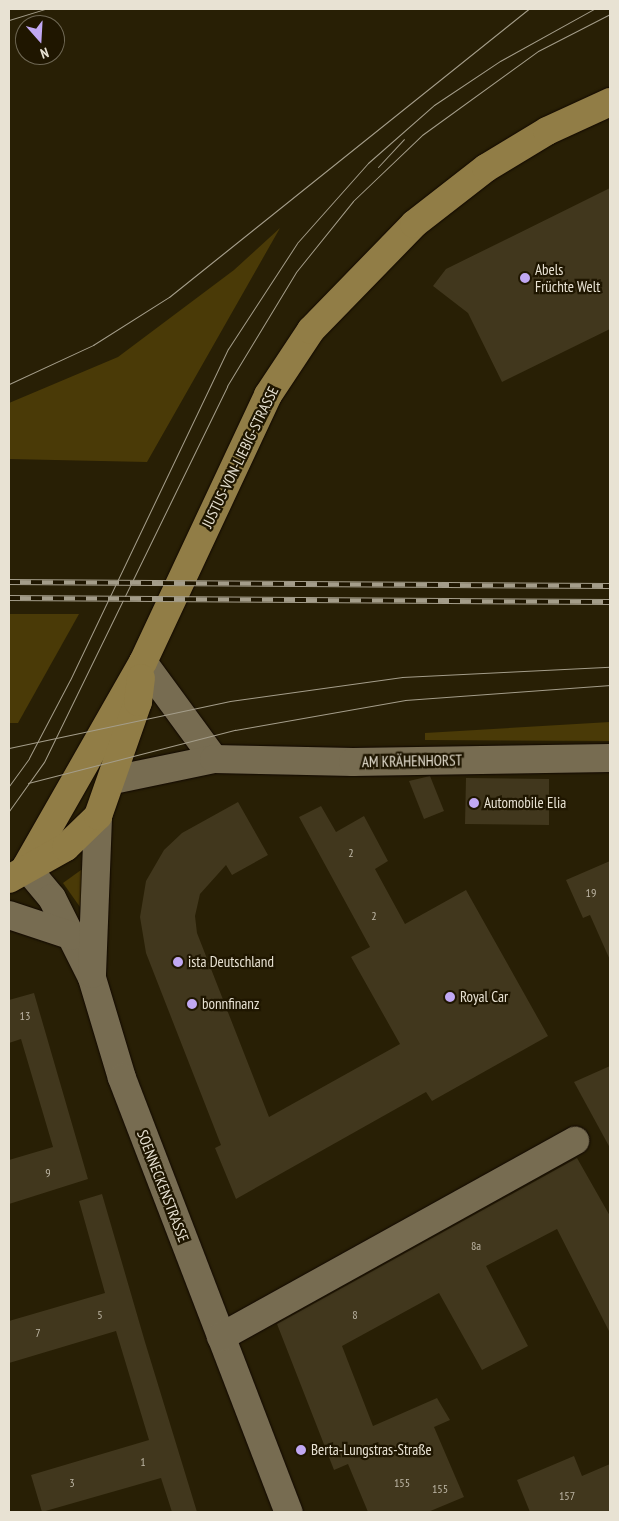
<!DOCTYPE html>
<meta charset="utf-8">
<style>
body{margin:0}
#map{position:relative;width:619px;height:1521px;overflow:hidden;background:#281f05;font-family:"PT Sans Narrow",sans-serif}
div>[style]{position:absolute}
.green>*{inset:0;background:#4a3a07}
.building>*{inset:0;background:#41371d}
.roads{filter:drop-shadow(0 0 1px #110800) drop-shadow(0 0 1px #110800)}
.minor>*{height:28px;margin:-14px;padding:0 14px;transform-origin:14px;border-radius:14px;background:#776c51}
.major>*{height:28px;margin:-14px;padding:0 14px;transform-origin:14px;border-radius:14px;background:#917d46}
.tram>*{height:1px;margin:-0.5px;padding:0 0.5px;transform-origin:0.5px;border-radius:0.5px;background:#a49d8a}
.rail>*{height:5.5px;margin-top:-2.75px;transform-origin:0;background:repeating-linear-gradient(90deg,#1f1600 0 11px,#a49d8a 0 22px);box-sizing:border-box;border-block:1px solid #a49d8a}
.dots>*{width:14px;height:14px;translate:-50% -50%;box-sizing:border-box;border:2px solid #1f1600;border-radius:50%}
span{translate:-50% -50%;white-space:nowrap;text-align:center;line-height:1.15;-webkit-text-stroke:4.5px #1f1600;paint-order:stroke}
.number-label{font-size:12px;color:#beb7a6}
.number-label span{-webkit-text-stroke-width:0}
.poi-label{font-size:15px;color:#e8e2d3}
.left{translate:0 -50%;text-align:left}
.street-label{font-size:15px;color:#e8e2d3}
.frame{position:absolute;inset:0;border:10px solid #e8e2d3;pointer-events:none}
.north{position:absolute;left:15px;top:15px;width:50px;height:50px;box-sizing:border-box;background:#1f1600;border:1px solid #6f6854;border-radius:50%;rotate:161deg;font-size:14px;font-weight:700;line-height:20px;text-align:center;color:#e8e2d3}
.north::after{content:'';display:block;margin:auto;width:18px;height:22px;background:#c1a8f3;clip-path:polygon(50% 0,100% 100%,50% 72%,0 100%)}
</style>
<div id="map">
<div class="green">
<div style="clip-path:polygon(280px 228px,147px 462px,9px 459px,9px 403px,118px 357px,234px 270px)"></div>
<div style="clip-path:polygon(9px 614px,79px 614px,18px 723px,9px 723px)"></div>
<div style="clip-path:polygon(610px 722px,610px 741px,425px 740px,425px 733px)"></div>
<div style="clip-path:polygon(81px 870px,86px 871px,80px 907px,63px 883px)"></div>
</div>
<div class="building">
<div style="clip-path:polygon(610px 188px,610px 329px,502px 382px,468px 313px,433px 286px,446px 269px)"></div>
<div style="clip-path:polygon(430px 776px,444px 811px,424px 819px,409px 781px)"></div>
<div style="clip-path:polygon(466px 778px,549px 779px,549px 825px,465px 824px)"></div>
<div style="clip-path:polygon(238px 802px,268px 855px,232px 875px,226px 865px,200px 894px,195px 916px,197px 933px,269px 1117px,400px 1044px,351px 957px,370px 947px,299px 817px,321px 806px,336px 832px,364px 816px,388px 861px,375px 869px,405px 924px,466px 890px,548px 1036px,432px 1101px,426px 1092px,236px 1199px,215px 1148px,221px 1145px,146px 953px,140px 917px,146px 881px,164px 850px,182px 833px)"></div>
<div style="clip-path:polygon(610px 861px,610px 960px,590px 915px,583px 918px,566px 880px)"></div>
<div style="clip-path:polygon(34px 993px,88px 1179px,9px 1204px,9px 1160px,53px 1147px,21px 1039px,9px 1043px,9px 1000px)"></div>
<div style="clip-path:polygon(610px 1066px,610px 1148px,574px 1082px)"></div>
<div style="clip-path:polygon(577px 1158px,610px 1216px,610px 1333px,557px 1229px,486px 1266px,528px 1346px,482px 1370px,439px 1293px,342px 1346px,373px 1426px,437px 1398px,450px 1420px,434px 1427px,464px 1497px,428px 1512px,368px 1512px,348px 1464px,334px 1470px,277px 1324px)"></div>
<div style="clip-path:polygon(102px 1194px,145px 1342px,197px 1512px,172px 1512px,161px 1478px,42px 1512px,31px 1475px,149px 1440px,116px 1331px,9px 1363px,9px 1321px,105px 1293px,79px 1201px)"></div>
<div style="clip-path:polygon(574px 1456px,582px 1476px,610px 1464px,610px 1512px,530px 1512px,517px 1480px)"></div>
</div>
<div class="roads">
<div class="minor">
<div style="left:143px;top:662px;width:120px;rotate:53.8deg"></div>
<div style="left:113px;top:780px;width:103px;rotate:-11.7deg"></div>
<div style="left:214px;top:759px;width:139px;rotate:1.2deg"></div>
<div style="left:353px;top:762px;width:257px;rotate:-0.9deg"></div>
<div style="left:26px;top:867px;width:40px;rotate:50deg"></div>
<div style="left:52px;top:898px;width:89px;rotate:63.4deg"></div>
<div style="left:92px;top:978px;width:104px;rotate:73.3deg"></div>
<div style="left:122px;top:1078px;width:465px;rotate:69deg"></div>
<div style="left:9px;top:915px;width:66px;rotate:18.4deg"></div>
<div style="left:92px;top:974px;width:158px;rotate:-87.8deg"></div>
<div style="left:221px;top:1337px;width:405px;rotate:-29deg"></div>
</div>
<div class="major">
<div style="left:26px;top:867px;width:236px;rotate:-60.3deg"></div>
<div style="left:143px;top:662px;width:295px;rotate:-64.9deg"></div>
<div style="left:268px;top:395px;width:78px;rotate:-56.5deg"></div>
<div style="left:311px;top:330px;width:148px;rotate:-45.8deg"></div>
<div style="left:414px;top:224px;width:91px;rotate:-37.9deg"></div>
<div style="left:486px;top:168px;width:71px;rotate:-31.2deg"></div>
<div style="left:547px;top:131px;width:69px;rotate:-24.7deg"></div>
<div style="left:9px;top:879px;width:65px;rotate:-29.3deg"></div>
<div style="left:66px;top:847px;width:45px;rotate:-44.1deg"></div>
<div style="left:98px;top:816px;width:121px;rotate:-70.7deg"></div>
<div style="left:138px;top:702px;width:24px;rotate:-83deg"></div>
</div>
</div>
<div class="tram">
<div style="left:9px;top:20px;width:38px;rotate:-17deg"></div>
<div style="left:378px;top:167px;width:38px;rotate:-47deg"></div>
<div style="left:9px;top:384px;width:93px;rotate:-24.9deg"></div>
<div style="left:93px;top:345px;width:90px;rotate:-32.3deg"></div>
<div style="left:169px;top:297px;width:461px;rotate:-38.7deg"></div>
<div style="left:9px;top:748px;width:226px;rotate:-12deg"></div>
<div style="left:230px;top:701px;width:174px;rotate:-7.9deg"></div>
<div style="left:402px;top:677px;width:208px;rotate:-2.8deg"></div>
<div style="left:28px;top:783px;width:214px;rotate:-14.4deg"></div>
<div style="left:235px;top:730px;width:173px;rotate:-10deg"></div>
<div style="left:405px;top:700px;width:206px;rotate:-4.2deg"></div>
<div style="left:9px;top:786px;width:34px;rotate:-54deg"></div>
<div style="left:29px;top:758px;width:88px;rotate:-62.3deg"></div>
<div style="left:70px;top:680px;width:367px;rotate:-64.5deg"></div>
<div style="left:228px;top:349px;width:126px;rotate:-56.9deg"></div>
<div style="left:297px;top:243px;width:107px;rotate:-48.4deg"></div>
<div style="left:368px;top:163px;width:88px;rotate:-41.3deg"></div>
<div style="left:434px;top:105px;width:79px;rotate:-33.7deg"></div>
<div style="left:500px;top:61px;width:107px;rotate:-29deg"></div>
<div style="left:9px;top:811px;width:60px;rotate:-54.5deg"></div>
<div style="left:44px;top:762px;width:418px;rotate:-64deg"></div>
<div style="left:227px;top:386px;width:133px;rotate:-58.8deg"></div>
<div style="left:296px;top:272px;width:91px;rotate:-51.2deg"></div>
<div style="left:353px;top:201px;width:95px;rotate:-43.7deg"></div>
<div style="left:422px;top:135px;width:143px;rotate:-35.9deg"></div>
<div style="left:538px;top:51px;width:81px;rotate:-27.2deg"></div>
</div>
<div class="rail">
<div style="left:9px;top:582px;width:601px;rotate:0.38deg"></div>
<div style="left:9px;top:598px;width:601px;rotate:0.38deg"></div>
</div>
<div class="dots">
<div style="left:525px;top:278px;background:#c1a8f3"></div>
<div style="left:474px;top:803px;background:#c1a8f3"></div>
<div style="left:178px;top:962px;background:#c1a8f3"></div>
<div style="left:450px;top:997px;background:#c1a8f3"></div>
<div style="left:192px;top:1004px;background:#c1a8f3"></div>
<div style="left:301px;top:1450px;background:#c1a8f3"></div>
</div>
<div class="number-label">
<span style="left:351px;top:853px">2</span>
<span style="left:591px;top:893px">19</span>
<span style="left:374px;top:916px">2</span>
<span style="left:25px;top:1016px">13</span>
<span style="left:48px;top:1173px">9</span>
<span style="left:476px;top:1246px">8a</span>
<span style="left:100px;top:1315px">5</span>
<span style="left:355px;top:1315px">8</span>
<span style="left:38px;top:1333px">7</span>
<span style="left:143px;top:1462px">1</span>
<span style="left:72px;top:1483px">3</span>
<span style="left:402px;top:1483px">155</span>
<span style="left:440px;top:1489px">155</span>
<span style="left:567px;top:1496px">157</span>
</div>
<div class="poi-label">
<span class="left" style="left:535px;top:278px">Abels<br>Früchte Welt</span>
<span class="left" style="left:484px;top:803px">Automobile Elia</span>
<span class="left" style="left:188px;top:962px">ista Deutschland</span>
<span class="left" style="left:460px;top:997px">Royal Car</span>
<span class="left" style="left:202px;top:1004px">bonnfinanz</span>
<span class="left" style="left:311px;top:1450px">Berta-Lungstras-Straße</span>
</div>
<div class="street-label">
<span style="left:240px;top:457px;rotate:-64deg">JUSTUS-VON-LIEBIG-STRASSE</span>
<span style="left:412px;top:761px;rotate:-1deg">AM KRÄHENHORST</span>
<span style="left:163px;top:1186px;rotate:69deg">SOENNECKENSTRASSE</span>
</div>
<div class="frame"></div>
<div class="north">N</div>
</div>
